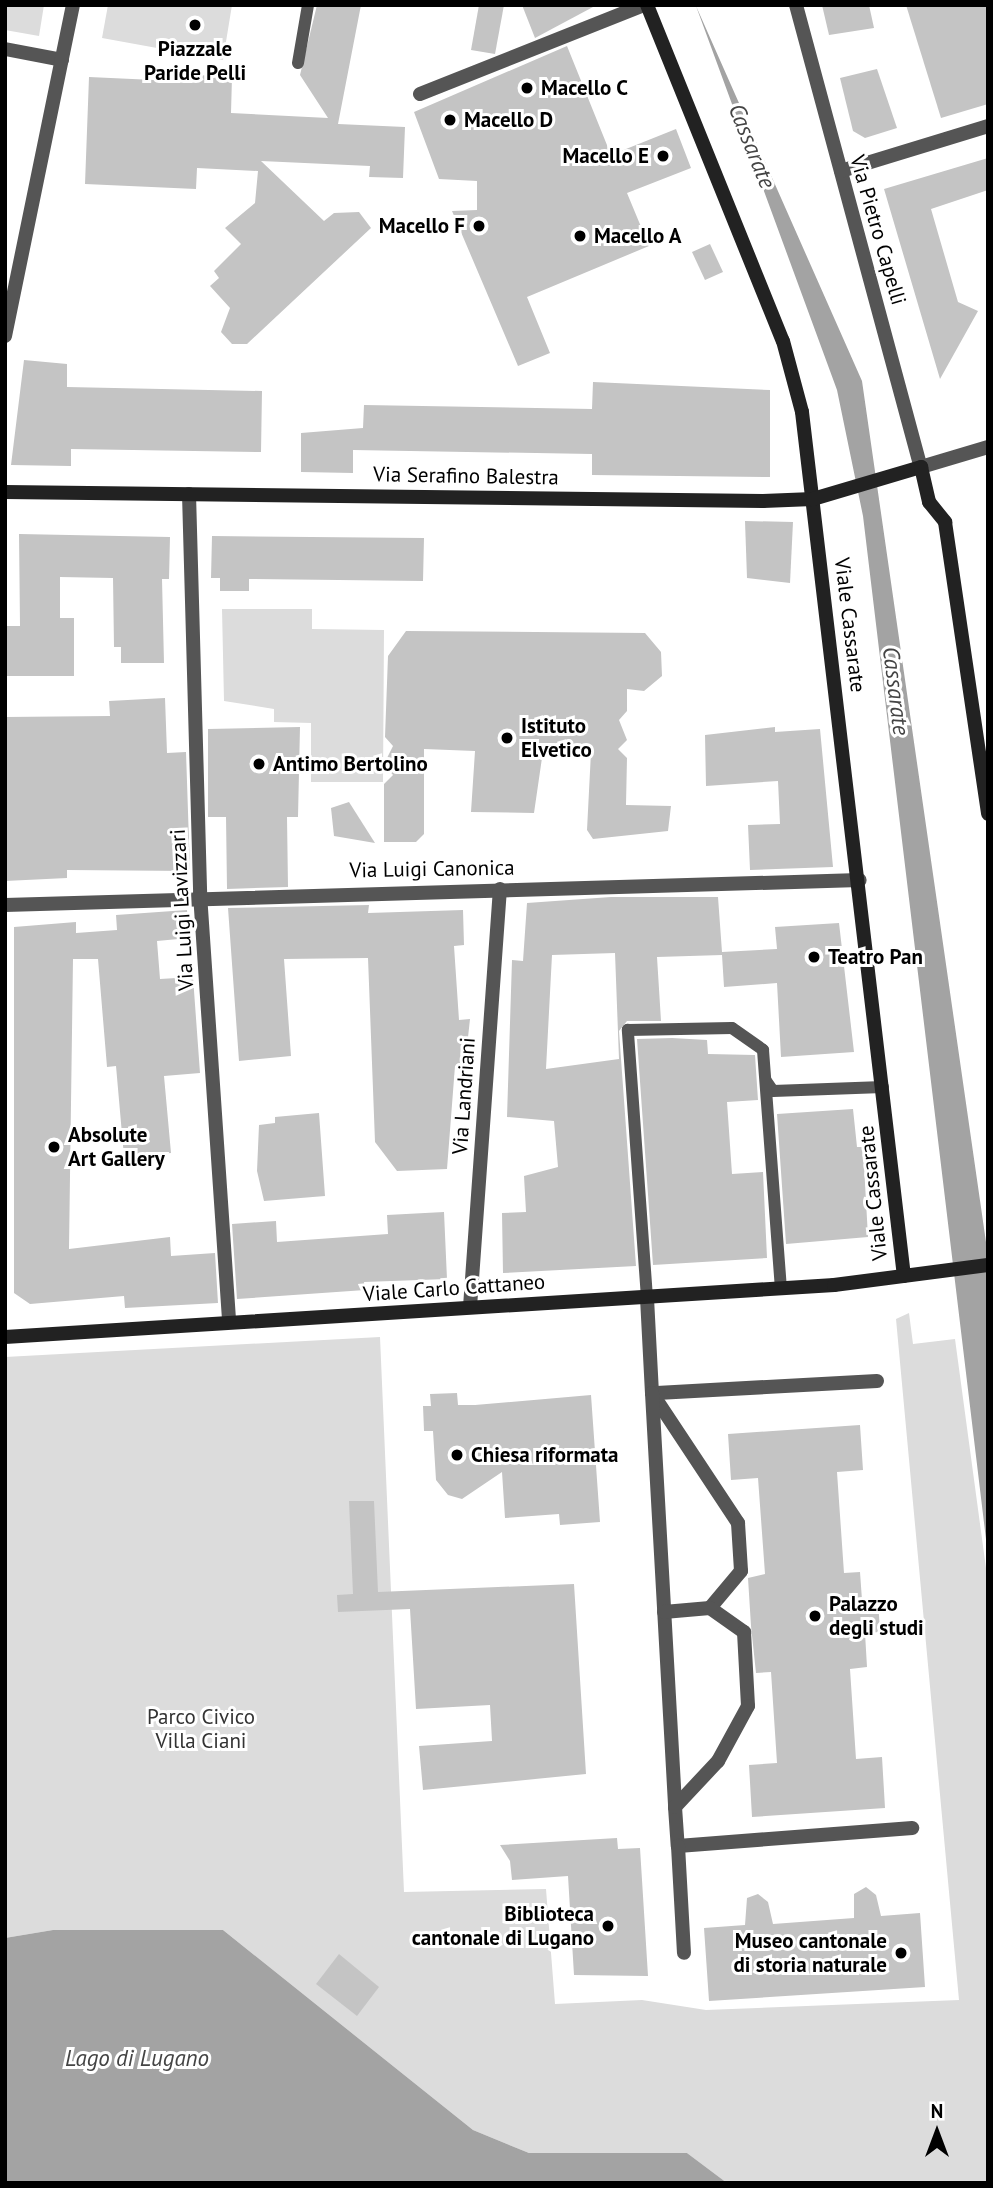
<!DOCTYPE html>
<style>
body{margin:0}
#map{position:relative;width:993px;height:2188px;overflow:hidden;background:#fff;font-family:"PT Sans",sans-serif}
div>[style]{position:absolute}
.green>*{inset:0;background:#dcdcdc}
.water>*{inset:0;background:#a3a3a3}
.building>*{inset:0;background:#c4c4c4}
.lane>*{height:12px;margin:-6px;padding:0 6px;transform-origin:6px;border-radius:6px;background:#555}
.street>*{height:14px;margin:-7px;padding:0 7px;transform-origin:7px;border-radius:7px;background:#555}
.secondary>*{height:14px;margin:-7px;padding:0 7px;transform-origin:7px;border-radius:7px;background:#222}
.dots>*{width:19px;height:19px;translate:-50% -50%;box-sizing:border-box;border:4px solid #fff;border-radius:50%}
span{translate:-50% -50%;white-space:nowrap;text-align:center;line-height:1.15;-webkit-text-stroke:6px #fff;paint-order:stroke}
.poi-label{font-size:21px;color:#000;font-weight:700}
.left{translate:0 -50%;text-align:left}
.right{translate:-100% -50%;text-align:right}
.street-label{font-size:21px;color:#000}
.park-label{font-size:21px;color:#333}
.water-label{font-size:23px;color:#444;font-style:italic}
.frame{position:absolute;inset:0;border:7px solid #000;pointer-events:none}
.north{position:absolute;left:902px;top:2097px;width:70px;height:70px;-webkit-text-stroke:5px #fff;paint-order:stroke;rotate:0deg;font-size:19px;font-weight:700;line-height:28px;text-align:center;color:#000}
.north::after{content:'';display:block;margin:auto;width:24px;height:32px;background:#000;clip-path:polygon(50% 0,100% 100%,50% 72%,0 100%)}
</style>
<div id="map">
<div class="green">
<div style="clip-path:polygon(5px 5px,44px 5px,39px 36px,5px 30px)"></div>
<div style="clip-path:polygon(108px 5px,232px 5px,223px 60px,102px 38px)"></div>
<div style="clip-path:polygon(222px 609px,312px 609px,312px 629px,384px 630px,383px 782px,311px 782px,311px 723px,274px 722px,274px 709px,224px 701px)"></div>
<div style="clip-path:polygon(909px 1313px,913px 1344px,955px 1339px,988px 1583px,988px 2183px,727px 2183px,687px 2153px,529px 2153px,473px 2130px,223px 1930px,53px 1930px,5px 1938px,5px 1357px,380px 1337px,404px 1892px,546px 1889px,555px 2004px,642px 2000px,706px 2010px,959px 2000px,896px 1319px)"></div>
</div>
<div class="water">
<div style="clip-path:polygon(696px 6px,862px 381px,988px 1256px,988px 1556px,863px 516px,837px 390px)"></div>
<div style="clip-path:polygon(53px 1930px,223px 1930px,473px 2130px,529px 2153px,687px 2153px,727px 2183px,5px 2183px,5px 1938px)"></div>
</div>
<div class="building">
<div style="clip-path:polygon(317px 5px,361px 5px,338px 124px,405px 127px,403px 178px,369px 177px,370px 166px,261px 161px,324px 221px,334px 213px,359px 212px,371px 228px,247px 344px,232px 344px,221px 332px,230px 308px,210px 286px,219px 278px,214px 271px,241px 244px,225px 228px,255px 203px,258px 171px,197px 168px,196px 189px,85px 184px,89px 77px,197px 82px,197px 75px,232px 77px,231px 113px,328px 118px,300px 75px)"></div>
<div style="clip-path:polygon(479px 5px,504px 5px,495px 54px,471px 50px)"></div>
<div style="clip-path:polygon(522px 5px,593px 5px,593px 7px,535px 38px)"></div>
<div style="clip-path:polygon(822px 5px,869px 5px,874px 28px,829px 35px)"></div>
<div style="clip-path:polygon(906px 5px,988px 5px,988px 104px,941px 118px)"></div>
<div style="clip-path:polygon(567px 46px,611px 155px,676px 129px,691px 168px,627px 193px,649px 246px,527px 297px,550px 353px,518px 366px,452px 211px,477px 210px,477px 181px,439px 179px,414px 112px)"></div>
<div style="clip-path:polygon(877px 69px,897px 128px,865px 138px,853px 131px,840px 78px)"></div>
<div style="clip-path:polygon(988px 158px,988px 190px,931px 209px,958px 302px,978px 311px,940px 379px,884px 189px)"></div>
<div style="clip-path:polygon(710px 244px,723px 272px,705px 280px,692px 252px)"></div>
<div style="clip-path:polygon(24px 360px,67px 364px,67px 387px,262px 391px,261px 452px,71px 449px,71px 466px,11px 465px)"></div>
<div style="clip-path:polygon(593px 382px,770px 390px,770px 477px,592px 475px,592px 454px,353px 450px,353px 473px,301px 472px,301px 433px,363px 428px,364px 405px,592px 409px)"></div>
<div style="clip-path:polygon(745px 521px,793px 522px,790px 583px,747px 578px)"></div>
<div style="clip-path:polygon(19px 534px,170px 537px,169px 579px,162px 579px,164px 663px,121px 663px,121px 647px,114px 647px,113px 578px,60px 577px,60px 618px,74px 618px,74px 676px,5px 676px,5px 626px,20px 626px)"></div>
<div style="clip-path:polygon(212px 536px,424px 538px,423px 581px,249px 579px,249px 591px,220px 591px,220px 578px,211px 578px)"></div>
<div style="clip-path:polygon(406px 631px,645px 633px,661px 652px,662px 676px,644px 691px,627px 689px,627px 711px,619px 720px,627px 740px,618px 749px,627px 758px,626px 805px,671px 806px,668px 831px,593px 839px,587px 830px,591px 752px,543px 751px,534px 813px,471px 812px,475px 751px,424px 749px,424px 834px,416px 842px,384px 842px,384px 784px,393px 775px,384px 764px,393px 746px,385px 737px,388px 656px)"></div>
<div style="clip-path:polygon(165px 698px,167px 753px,186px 752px,190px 871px,67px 870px,67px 878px,5px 881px,5px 717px,110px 716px,109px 701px)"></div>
<div style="clip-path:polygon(300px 727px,298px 817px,287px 817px,288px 887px,227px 889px,226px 817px,208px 817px,208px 729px)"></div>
<div style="clip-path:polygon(775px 727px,775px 732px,820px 729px,833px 867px,750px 870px,748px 825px,780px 824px,778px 781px,706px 786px,705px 735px)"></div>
<div style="clip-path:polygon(349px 802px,375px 843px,334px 836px,331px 808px)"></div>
<div style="clip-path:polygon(evenodd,611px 897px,718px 897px,722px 952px,777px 949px,775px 927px,839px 923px,854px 1052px,781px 1057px,777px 983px,724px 987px,722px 955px,657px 957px,661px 1021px,627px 1021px,619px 1031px,636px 1266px,503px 1273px,502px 1213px,526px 1212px,524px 1176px,558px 1167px,554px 1121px,507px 1117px,512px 960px,523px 961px,527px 903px,611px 897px,615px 953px,619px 1059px,546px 1069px,552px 955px,615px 953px)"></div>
<div style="clip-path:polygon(369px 905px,368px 913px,463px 910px,464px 945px,454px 946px,459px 1020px,470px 1019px,465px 1065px,455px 1066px,447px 1169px,397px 1171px,375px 1142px,368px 958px,284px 959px,291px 1056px,239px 1061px,228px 908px)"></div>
<div style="clip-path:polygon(187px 910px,189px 938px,157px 941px,160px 979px,193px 977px,200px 1073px,164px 1076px,171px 1153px,124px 1157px,116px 1066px,107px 1067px,98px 959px,73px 959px,69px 1249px,170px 1237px,171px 1256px,215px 1253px,218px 1303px,125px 1308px,124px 1296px,30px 1304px,14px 1293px,14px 927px,76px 922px,76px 933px,117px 930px,116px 915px)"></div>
<div style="clip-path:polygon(672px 1038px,707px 1040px,708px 1054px,755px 1055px,758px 1100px,727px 1102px,732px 1174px,763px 1172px,767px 1258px,653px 1265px,637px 1039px)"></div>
<div style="clip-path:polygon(853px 1109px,857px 1147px,863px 1147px,868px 1237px,786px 1244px,777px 1114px)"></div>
<div style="clip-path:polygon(319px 1113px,325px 1196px,264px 1201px,257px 1171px,259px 1125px,275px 1123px,275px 1117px)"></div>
<div style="clip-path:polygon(444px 1212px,447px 1279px,364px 1282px,365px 1290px,237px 1299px,232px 1224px,276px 1221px,277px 1242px,388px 1234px,387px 1215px)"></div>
<div style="clip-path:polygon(457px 1393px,458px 1405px,475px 1405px,591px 1395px,600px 1522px,560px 1525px,559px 1514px,505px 1518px,502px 1472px,462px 1499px,448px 1495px,436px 1480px,433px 1431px,424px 1431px,423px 1406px,431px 1406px,430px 1394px)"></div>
<div style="clip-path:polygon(860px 1425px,863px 1470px,837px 1472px,844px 1573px,860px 1572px,862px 1600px,878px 1599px,880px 1632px,865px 1633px,867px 1667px,850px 1669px,856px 1759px,882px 1757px,885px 1808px,752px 1817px,749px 1765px,777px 1763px,771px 1672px,756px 1673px,751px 1626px,748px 1578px,765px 1574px,758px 1478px,731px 1480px,728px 1434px)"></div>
<div style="clip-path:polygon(349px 1501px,374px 1501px,378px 1592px,574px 1584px,586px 1774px,423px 1790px,419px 1746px,492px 1741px,490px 1705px,416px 1709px,410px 1609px,338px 1612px,337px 1595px,353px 1594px)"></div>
<div style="clip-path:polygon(617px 1838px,618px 1849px,640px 1848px,648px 1976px,574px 1975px,568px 1876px,512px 1880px,510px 1861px,500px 1845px)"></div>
<div style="clip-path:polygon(866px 1887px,876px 1895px,881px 1916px,920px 1913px,925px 1987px,709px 2001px,704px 1928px,745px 1925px,747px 1898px,758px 1894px,768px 1902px,773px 1924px,854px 1918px,854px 1894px)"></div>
<div style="clip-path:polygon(339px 1954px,379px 1987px,357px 2016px,316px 1984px)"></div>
</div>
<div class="lane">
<div style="left:298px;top:63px;width:59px;rotate:-80.2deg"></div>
<div style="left:766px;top:1081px;width:12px;rotate:55deg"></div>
<div style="left:773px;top:1091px;width:110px;rotate:-2.1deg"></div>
<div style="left:647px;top:1298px;width:269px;rotate:-94.1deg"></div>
<div style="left:628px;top:1030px;width:104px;rotate:-1.1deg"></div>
<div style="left:732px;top:1028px;width:38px;rotate:35deg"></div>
<div style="left:763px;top:1050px;width:239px;rotate:85.7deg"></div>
</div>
<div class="street">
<div style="left:796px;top:5px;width:479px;rotate:74.9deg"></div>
<div style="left:921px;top:467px;width:70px;rotate:-16.6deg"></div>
<div style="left:5px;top:49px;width:58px;rotate:10.9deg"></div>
<div style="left:420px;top:94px;width:241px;rotate:-21.7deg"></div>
<div style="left:841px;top:171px;width:154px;rotate:-17deg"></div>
<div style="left:5px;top:336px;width:338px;rotate:-78.4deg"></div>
<div style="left:189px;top:494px;width:400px;rotate:88.4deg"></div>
<div style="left:200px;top:894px;width:429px;rotate:86.1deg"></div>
<div style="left:5px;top:905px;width:855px;rotate:-1.67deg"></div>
<div style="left:647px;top:1298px;width:95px;rotate:87deg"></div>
<div style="left:652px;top:1393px;width:156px;rotate:56.5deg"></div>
<div style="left:738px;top:1523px;width:48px;rotate:86.4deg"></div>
<div style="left:741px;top:1571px;width:48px;rotate:130deg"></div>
<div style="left:470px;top:1307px;width:419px;rotate:-85.9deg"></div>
<div style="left:877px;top:1381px;width:225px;rotate:176.9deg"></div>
<div style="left:652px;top:1393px;width:415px;rotate:86.8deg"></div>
<div style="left:675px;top:1807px;width:39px;rotate:86deg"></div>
<div style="left:678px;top:1846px;width:235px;rotate:-4.4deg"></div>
<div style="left:664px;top:1612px;width:46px;rotate:-5deg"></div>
<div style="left:710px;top:1608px;width:42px;rotate:35.2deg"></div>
<div style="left:744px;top:1632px;width:74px;rotate:86.9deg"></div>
<div style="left:748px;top:1706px;width:63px;rotate:118.6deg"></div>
<div style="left:718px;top:1761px;width:63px;rotate:133.1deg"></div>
<div style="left:678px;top:1846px;width:107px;rotate:86.8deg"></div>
</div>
<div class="secondary">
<div style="left:647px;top:5px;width:362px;rotate:68deg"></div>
<div style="left:783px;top:341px;width:73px;rotate:75deg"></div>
<div style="left:802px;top:412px;width:870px;rotate:83.27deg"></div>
<div style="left:5px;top:492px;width:758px;rotate:0.68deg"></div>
<div style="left:763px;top:501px;width:50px;rotate:-2.3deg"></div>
<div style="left:813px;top:499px;width:113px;rotate:-16.5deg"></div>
<div style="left:921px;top:467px;width:36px;rotate:77deg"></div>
<div style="left:929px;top:502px;width:26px;rotate:51deg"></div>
<div style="left:945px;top:522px;width:295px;rotate:81.6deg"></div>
<div style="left:5px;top:1337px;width:831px;rotate:-3.59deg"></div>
<div style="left:834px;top:1285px;width:155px;rotate:-7.4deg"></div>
</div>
<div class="dots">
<div style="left:195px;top:25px;background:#000"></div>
<div style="left:527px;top:88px;background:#000"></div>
<div style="left:450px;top:120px;background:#000"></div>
<div style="left:663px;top:156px;background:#000"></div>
<div style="left:479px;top:226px;background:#000"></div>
<div style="left:580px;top:236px;background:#000"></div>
<div style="left:507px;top:738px;background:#000"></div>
<div style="left:259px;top:764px;background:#000"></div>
<div style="left:814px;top:957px;background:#000"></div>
<div style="left:54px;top:1147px;background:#000"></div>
<div style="left:457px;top:1455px;background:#000"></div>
<div style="left:815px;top:1616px;background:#000"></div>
<div style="left:608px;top:1926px;background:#000"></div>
<div style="left:901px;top:1953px;background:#000"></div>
</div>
<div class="poi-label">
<span style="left:195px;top:61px">Piazzale<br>Paride Pelli</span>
<span class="left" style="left:541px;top:88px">Macello C</span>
<span class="left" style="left:464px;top:120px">Macello D</span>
<span class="right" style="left:649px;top:156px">Macello E</span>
<span class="right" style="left:465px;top:226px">Macello F</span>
<span class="left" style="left:594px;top:236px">Macello A</span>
<span class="left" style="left:521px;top:738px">Istituto<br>Elvetico</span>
<span class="left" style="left:273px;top:764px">Antimo Bertolino</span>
<span class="left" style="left:828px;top:957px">Teatro Pan</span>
<span class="left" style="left:68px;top:1147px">Absolute<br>Art Gallery</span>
<span class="left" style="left:471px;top:1455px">Chiesa riformata</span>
<span class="left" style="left:829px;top:1616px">Palazzo<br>degli studi</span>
<span class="right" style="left:594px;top:1926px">Biblioteca<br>cantonale di Lugano</span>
<span class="right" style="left:887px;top:1953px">Museo cantonale<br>di storia naturale</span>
</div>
<div class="street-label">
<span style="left:878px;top:230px;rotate:74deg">Via Pietro Capelli</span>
<span style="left:466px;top:476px;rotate:1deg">Via Serafino Balestra</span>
<span style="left:850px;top:625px;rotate:83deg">Viale Cassarate</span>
<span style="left:432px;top:869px;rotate:-1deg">Via Luigi Canonica</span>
<span style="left:182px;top:910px;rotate:-93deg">Via Luigi Lavizzari</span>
<span style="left:464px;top:1096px;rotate:-86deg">Via Landriani</span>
<span style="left:873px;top:1193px;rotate:-96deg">Viale Cassarate</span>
<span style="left:454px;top:1288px;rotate:-4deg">Viale Carlo Cattaneo</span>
</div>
<div class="park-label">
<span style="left:201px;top:1729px">Parco Civico<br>Villa Ciani</span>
</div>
<div class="water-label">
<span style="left:752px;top:146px;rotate:68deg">Cassarate</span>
<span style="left:896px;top:691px;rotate:83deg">Cassarate</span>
<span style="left:137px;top:2058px">Lago di Lugano</span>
</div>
<div class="frame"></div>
<div class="north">N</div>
</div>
